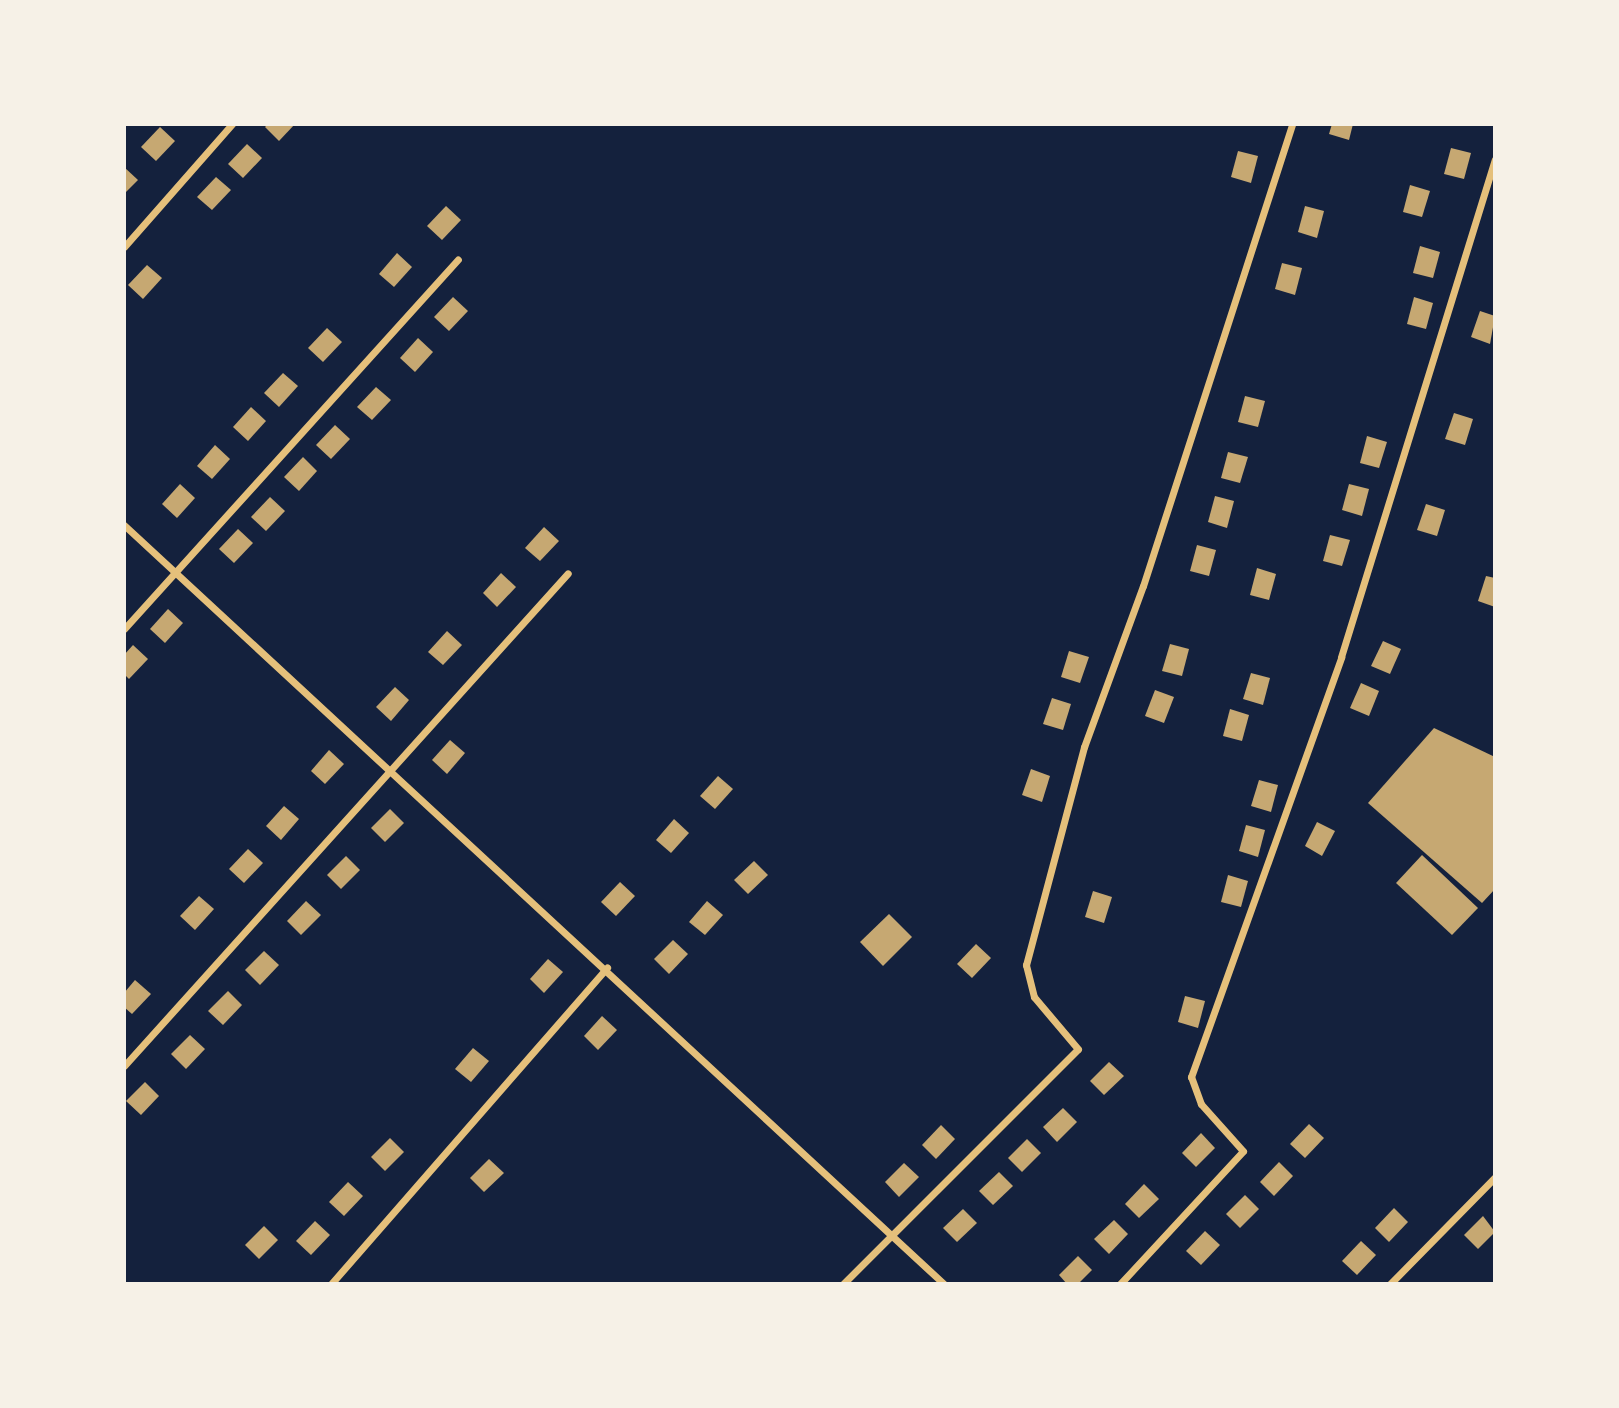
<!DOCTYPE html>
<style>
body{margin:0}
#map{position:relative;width:1619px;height:1408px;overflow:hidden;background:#14213d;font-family:"Noto Sans",sans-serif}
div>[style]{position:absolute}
.building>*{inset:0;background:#c6a872}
.minor>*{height:7px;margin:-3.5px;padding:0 3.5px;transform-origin:3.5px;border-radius:3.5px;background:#e5c07b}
span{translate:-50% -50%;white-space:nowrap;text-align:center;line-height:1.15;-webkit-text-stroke:6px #f6f1e7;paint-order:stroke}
.frame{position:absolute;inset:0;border:126px solid #f6f1e7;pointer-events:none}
</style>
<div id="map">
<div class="building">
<div style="clip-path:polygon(268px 124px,295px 124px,279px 141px,265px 127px)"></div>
<div style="clip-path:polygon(1332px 124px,1353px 124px,1349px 140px,1329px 134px)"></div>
<div style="clip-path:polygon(160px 127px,175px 141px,156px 161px,141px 147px)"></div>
<div style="clip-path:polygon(247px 144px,262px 158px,243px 178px,228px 164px)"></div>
<div style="clip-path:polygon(1451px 148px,1471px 153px,1464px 179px,1444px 174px)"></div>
<div style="clip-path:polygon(1238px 151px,1258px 156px,1251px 183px,1231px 177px)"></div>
<div style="clip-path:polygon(124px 167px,138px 180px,124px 194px)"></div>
<div style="clip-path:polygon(216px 177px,231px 190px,212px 210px,197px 197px)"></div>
<div style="clip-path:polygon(1410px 185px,1430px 191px,1422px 217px,1403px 212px)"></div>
<div style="clip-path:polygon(446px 206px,461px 220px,442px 240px,427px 226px)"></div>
<div style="clip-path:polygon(1305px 206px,1324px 211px,1317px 238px,1298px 232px)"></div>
<div style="clip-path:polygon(1420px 246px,1440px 252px,1433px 278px,1413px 273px)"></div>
<div style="clip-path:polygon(397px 253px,412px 267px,394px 287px,379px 274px)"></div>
<div style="clip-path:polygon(1282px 263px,1302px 268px,1295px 295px,1275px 289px)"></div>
<div style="clip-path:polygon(147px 265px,162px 278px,143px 299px,128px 285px)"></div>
<div style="clip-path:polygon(453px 297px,468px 311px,449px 331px,434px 317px)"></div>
<div style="clip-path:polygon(1414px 297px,1433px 303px,1426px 329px,1407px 324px)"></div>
<div style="clip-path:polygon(1480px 311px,1495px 316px,1490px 344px,1471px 337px)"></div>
<div style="clip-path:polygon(327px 328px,342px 342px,323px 362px,308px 348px)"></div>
<div style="clip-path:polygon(418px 338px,433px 352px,415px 372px,400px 358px)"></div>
<div style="clip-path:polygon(283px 373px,298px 386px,279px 407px,264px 393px)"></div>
<div style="clip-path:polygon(376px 387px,391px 400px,372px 420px,357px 407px)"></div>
<div style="clip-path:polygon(1245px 396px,1265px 401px,1258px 427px,1238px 422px)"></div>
<div style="clip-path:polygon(251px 407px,266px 421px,248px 441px,233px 427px)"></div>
<div style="clip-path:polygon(1454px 413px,1473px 419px,1465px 445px,1445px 439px)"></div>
<div style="clip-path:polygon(335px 425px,350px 439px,331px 459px,316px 445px)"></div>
<div style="clip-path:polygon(1367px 436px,1387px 442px,1379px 468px,1360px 463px)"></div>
<div style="clip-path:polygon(215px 445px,230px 459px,212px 479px,197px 466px)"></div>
<div style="clip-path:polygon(1228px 452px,1248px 457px,1240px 483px,1221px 478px)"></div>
<div style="clip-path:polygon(303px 457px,317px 471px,299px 491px,284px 477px)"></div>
<div style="clip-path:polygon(180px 484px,195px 498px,177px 518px,162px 504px)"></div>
<div style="clip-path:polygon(1349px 484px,1369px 489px,1362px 516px,1342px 510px)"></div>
<div style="clip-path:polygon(1215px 496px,1234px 501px,1227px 528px,1208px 522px)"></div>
<div style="clip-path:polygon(270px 497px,285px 511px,266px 531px,251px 517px)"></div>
<div style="clip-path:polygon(1426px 504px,1445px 510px,1437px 536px,1417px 530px)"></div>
<div style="clip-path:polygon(544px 527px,559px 541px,540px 561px,525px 548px)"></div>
<div style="clip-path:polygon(238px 529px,253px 543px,234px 563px,219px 549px)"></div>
<div style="clip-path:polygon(1330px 535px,1350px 540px,1342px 566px,1323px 561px)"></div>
<div style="clip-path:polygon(1197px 545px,1216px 550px,1209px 576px,1190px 571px)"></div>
<div style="clip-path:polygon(1257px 568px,1276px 574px,1269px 600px,1250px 595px)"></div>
<div style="clip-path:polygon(501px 573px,516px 587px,497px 607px,483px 593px)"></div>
<div style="clip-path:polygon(1486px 576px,1495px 578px,1495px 607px,1478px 601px)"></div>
<div style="clip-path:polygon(168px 609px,183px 623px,165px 643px,150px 629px)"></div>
<div style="clip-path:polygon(447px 631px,462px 645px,443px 665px,428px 652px)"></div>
<div style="clip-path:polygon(1383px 641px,1401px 649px,1390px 674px,1371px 666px)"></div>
<div style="clip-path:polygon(1170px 644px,1189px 649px,1182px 676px,1162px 671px)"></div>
<div style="clip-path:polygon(133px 645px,148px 659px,129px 679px,124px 674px,124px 655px)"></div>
<div style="clip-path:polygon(1069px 651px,1089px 657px,1080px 683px,1061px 677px)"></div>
<div style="clip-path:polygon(1251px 673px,1270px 678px,1263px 705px,1243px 699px)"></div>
<div style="clip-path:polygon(1361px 683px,1379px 691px,1369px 716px,1350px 708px)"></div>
<div style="clip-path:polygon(395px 687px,409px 700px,391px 721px,376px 707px)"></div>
<div style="clip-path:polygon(1155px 690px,1174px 697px,1164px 723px,1145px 716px)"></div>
<div style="clip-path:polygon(1052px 698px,1071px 704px,1063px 730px,1043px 724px)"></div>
<div style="clip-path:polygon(1230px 709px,1249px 715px,1242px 741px,1223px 736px)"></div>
<div style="clip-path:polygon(1434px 728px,1495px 757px,1495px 889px,1482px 903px,1368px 803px)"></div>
<div style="clip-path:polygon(450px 740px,465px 753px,447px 774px,432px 760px)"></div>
<div style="clip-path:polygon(329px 750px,344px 764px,325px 784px,311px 771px)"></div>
<div style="clip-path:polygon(1031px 769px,1050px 776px,1042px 802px,1022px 795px)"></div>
<div style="clip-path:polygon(718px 776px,733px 789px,715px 809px,700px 796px)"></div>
<div style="clip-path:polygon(1259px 780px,1278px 785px,1271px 812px,1251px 806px)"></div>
<div style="clip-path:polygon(284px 806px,299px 819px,281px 840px,266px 826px)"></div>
<div style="clip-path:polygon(390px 809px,404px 823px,385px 842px,371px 828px)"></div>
<div style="clip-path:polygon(674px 819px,689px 833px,671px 853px,656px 840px)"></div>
<div style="clip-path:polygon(1317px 822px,1335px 831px,1322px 856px,1305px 846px)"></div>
<div style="clip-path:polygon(1246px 825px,1265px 830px,1258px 857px,1239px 851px)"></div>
<div style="clip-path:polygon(248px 849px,263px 863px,244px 883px,229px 869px)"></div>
<div style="clip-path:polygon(1422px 855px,1478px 908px,1452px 935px,1396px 883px)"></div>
<div style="clip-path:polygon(346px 856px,360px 870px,341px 889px,327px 875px)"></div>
<div style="clip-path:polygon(754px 861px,768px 875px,748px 894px,734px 880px)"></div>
<div style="clip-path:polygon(1228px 875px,1248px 881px,1241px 907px,1221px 902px)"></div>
<div style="clip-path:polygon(620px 882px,635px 896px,616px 916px,601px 902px)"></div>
<div style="clip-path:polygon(1093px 891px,1112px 897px,1104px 923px,1085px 917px)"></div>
<div style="clip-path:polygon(199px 896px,214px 909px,195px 930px,180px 916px)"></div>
<div style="clip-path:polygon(306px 901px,321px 915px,301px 935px,287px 921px)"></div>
<div style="clip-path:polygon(707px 901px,723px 915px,705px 935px,689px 922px)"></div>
<div style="clip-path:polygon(889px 914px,912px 937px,883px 966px,860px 942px)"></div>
<div style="clip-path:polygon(673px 940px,688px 954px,669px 974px,654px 959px)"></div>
<div style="clip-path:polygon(976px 944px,991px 958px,972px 978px,957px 964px)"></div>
<div style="clip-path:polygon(264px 951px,279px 965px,260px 985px,245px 970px)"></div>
<div style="clip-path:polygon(548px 959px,563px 972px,544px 993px,530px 979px)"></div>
<div style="clip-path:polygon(135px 980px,151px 994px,132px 1014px,124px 1007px,124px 993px)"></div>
<div style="clip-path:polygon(228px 991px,242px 1005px,223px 1025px,208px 1011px)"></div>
<div style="clip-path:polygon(1185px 996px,1205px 1001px,1198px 1028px,1178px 1022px)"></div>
<div style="clip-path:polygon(602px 1016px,617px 1030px,598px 1050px,584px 1036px)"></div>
<div style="clip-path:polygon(190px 1035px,205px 1049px,186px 1069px,171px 1054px)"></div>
<div style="clip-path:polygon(473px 1048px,489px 1061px,471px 1082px,455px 1069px)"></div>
<div style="clip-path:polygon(1109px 1062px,1124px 1076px,1104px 1095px,1090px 1081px)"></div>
<div style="clip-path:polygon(145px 1082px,159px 1096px,141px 1115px,126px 1101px)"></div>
<div style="clip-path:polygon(1063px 1108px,1077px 1122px,1057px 1142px,1043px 1127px)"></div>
<div style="clip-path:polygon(1309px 1124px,1324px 1138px,1305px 1158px,1290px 1144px)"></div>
<div style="clip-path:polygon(941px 1125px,955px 1139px,936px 1159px,922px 1145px)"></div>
<div style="clip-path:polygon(1201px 1133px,1215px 1148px,1196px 1167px,1182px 1153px)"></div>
<div style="clip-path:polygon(390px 1138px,404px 1152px,385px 1171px,371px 1157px)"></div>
<div style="clip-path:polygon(1027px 1139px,1041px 1153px,1022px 1172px,1008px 1158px)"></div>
<div style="clip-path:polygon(489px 1159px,504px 1173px,484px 1192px,470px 1178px)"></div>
<div style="clip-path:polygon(1279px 1162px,1293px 1176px,1274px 1196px,1260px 1182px)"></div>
<div style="clip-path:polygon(904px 1163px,919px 1177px,899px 1197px,885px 1182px)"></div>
<div style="clip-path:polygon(999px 1172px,1013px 1186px,993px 1205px,979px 1191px)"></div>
<div style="clip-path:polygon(348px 1182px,363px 1196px,344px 1216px,329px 1202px)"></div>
<div style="clip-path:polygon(1144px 1184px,1159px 1199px,1139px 1218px,1125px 1204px)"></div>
<div style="clip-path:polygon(1245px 1195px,1259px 1209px,1240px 1228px,1226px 1214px)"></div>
<div style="clip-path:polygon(1394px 1208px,1408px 1222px,1389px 1242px,1375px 1228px)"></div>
<div style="clip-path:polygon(963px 1209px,977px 1223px,957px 1242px,943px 1228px)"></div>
<div style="clip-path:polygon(1483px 1216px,1495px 1232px,1478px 1249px,1464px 1235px)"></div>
<div style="clip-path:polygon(1114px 1220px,1128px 1234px,1109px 1254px,1094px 1239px)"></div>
<div style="clip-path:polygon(315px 1221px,330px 1235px,311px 1255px,296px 1241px)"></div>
<div style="clip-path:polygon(264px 1226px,278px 1240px,259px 1259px,245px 1245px)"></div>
<div style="clip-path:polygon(1205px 1231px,1220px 1245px,1201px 1265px,1186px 1251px)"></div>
<div style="clip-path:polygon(1361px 1241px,1376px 1255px,1357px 1275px,1342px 1261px)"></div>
<div style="clip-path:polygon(1078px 1256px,1092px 1270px,1078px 1284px,1067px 1284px,1059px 1275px)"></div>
</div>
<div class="minor">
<div style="left:124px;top:247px;width:164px;rotate:-48.7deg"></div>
<div style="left:124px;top:525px;width:1117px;rotate:42.79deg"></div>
<div style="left:124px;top:629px;width:498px;rotate:-47.9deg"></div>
<div style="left:124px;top:1066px;width:663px;rotate:-47.99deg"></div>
<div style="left:331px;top:1284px;width:420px;rotate:-48.9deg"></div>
<div style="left:843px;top:1284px;width:332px;rotate:-45deg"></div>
<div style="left:1078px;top:1049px;width:68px;rotate:-130.2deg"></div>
<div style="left:1034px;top:997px;width:33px;rotate:-104deg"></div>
<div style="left:1026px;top:965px;width:226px;rotate:-75.1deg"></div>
<div style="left:1084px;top:747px;width:171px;rotate:-69.9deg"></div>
<div style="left:1143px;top:586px;width:485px;rotate:-72.1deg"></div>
<div style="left:1120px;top:1284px;width:181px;rotate:-47.2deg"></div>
<div style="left:1243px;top:1151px;width:63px;rotate:-131.8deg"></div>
<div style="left:1201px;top:1104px;width:29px;rotate:-110deg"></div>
<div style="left:1191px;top:1077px;width:446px;rotate:-70.3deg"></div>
<div style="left:1341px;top:657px;width:521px;rotate:-72.82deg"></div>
<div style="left:1390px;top:1284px;width:150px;rotate:-45.5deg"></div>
</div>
<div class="frame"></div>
</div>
